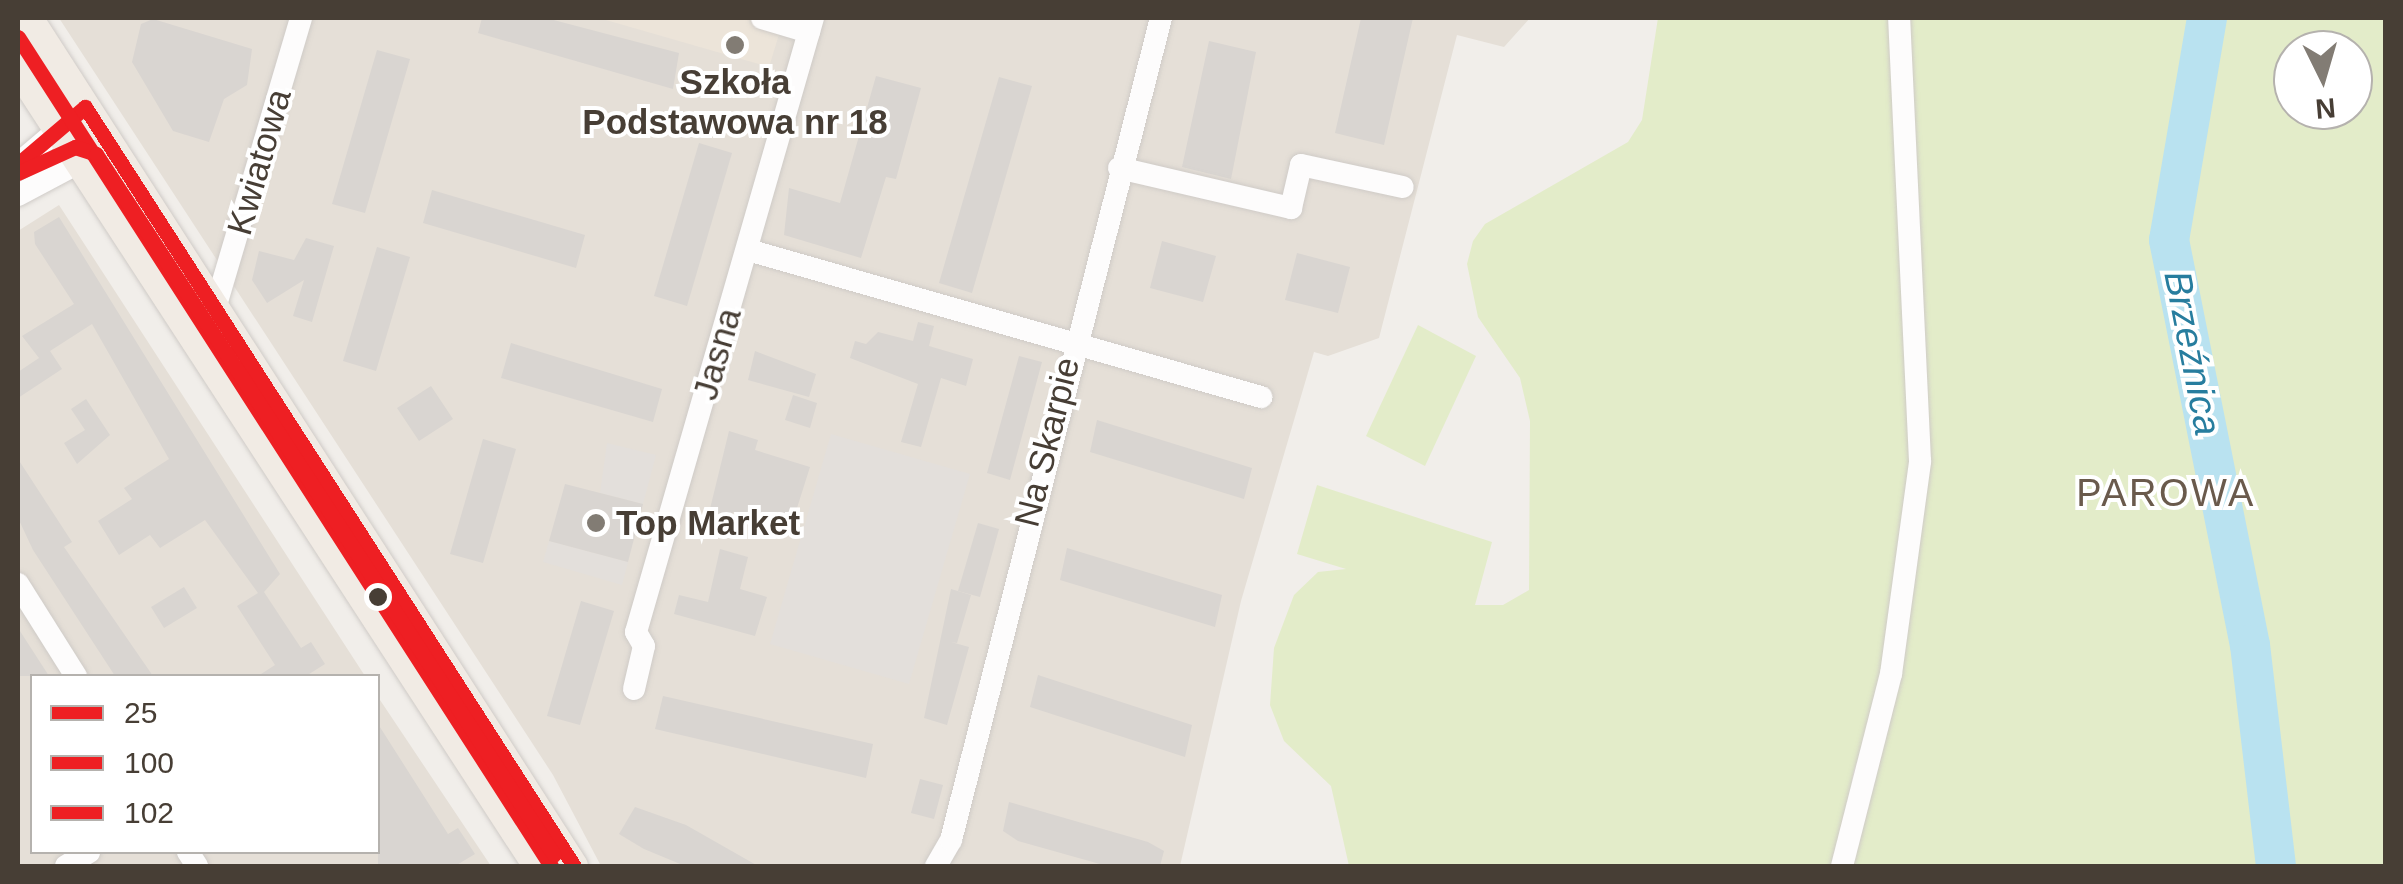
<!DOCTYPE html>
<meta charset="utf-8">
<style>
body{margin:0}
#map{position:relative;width:2403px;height:884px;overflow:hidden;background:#f1eeea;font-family:Arial,sans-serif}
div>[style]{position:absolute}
.residential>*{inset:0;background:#e5dfd7}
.education>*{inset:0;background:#ece4d9}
.green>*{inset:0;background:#e3ecc9}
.parking>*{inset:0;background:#e3dfdb}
.river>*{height:40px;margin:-20px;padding:0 20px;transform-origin:20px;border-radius:20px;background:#b9e2f0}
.building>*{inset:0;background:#d9d5d1}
.roads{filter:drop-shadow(0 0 2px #cfcbc7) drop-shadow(0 0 2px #cfcbc7)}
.minor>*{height:22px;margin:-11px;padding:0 11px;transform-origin:11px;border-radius:11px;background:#fdfcfc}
.major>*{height:28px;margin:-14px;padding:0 14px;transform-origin:14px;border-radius:14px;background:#f1ebe4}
.bus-1>*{height:15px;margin:-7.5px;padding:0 7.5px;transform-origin:7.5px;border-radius:7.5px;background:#ee1f23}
.bus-2>*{height:15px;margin:-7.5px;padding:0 7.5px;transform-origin:7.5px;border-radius:7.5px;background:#ee1f23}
.bus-3>*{height:15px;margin:-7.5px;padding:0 7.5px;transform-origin:7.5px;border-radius:7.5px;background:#ee1f23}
.dots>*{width:28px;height:28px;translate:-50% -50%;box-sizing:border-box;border:5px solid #fff;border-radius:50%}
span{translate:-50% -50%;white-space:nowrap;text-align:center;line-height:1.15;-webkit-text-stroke:8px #fff;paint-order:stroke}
.poi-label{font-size:35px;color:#473e35;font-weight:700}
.left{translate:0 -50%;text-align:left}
.street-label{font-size:35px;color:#473e35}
.water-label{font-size:38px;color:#277d9e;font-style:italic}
.neighbourhood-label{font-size:38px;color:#6a5a4c;letter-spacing:2.5px}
.frame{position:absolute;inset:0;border:20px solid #473e35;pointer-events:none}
.legend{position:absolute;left:30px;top:674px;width:350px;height:180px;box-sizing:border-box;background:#fff;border:2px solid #b5b2ae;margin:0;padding:12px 18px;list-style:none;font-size:30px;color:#473e35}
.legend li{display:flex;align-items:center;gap:20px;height:50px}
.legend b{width:50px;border:2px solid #b5b2ae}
.north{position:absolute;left:2273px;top:30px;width:100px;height:100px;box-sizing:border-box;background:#fff;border:2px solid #b5b2ae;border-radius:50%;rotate:175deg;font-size:28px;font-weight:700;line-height:40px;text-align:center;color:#473e35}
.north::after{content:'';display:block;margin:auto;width:35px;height:45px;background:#827c74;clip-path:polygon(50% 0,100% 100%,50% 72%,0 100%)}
</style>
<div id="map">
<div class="residential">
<div style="clip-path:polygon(59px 18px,1530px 18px,1504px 47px,1457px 35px,1379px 338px,1328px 356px,1314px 352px,1241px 601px,1180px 866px,601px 866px,553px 775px)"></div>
<div style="clip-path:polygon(59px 205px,365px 676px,32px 676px,32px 852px,378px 852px,378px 697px,491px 866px,18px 866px,18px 231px)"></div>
</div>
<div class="education">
<div style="clip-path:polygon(599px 18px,784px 18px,769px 67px)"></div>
</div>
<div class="green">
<div style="clip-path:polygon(1658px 18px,1893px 18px,1914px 454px,1875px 711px,1854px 770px,1835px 866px,1349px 866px,1331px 786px,1284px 741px,1270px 705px,1274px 648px,1294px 595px,1318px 572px,1346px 569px,1297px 554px,1317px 485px,1492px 542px,1475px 605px,1503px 605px,1529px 590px,1530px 421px,1520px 378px,1478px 317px,1467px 264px,1473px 241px,1485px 224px,1628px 142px,1642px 120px)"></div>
<div style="clip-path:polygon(evenodd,1907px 18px,2385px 18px,2385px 866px,1847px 866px,1903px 654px,1920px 522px,1907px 18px,2293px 50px,2353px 50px,2353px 110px,2293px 110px,2293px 50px)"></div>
<div style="clip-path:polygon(132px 201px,560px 866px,552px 866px,258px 413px,126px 205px)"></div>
<div style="clip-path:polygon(1418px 325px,1476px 356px,1425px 466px,1366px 436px)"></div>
</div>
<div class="parking">
<div style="clip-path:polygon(831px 434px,970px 474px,909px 684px,770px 644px)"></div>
<div style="clip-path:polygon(607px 443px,656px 455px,643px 504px,600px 493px)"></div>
<div style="clip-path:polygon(549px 541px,628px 562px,622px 585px,543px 562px)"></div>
</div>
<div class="river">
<div style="left:2207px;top:18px;width:225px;rotate:99.7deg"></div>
<div style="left:2169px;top:240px;width:413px;rotate:78.7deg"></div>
<div style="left:2250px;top:645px;width:223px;rotate:83.3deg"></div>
</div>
<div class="building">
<div style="clip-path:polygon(482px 18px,546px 18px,679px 53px,673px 89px,478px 33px)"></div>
<div style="clip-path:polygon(1361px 18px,1413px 18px,1384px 145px,1335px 133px)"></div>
<div style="clip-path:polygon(153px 19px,252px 49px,247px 85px,224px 99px,209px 142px,173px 131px,132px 62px,141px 24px)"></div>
<div style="clip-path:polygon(1209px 41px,1256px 52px,1231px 179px,1182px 167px)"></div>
<div style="clip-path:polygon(377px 50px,410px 59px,365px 213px,332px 204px)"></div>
<div style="clip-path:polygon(876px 76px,921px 88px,896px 179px,886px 177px,861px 258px,784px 235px,789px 188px,840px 203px)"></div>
<div style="clip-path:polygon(999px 77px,1032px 86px,972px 293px,939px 283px)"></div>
<div style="clip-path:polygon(699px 143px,732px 153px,687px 306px,654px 296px)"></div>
<div style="clip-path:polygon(432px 190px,585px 235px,576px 268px,423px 223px)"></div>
<div style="clip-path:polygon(59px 217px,280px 574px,264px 592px,301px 648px,311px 642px,325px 664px,306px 676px,258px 676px,275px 665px,237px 606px,258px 593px,205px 520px,160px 548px,150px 535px,119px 555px,98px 521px,132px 499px,124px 488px,169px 459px,92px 324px,50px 351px,62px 369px,18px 398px,18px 372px,39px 358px,22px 336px,74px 304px,35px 244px,34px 232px)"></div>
<div style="clip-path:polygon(306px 238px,334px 246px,312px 322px,293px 316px,304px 280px,267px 303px,252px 280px,259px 251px,294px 260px)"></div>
<div style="clip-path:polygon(1162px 241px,1216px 256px,1203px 302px,1150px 288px)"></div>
<div style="clip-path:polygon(377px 247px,410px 257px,376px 371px,343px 361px)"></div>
<div style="clip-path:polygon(1297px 253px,1350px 267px,1338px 313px,1285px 300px)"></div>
<div style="clip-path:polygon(918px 322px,934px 326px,929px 346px,973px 359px,966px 386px,941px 378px,921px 447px,901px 442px,918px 384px,850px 358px,855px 341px,866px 344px,878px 332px,913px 341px)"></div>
<div style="clip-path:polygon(511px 343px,662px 389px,653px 422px,501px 378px)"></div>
<div style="clip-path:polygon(755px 351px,816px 374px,809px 397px,748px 380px)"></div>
<div style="clip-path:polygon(1019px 356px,1042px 362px,1010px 480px,987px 473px)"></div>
<div style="clip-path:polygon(431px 386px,453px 419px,419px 441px,397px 408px)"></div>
<div style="clip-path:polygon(793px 395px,817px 403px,810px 428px,785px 420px)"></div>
<div style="clip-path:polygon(86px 399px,110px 435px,77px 464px,64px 443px,85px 430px,71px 409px)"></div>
<div style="clip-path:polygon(1097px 420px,1252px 468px,1244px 499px,1090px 452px)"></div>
<div style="clip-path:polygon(729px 431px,758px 440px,755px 450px,810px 467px,790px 530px,733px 512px,729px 523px,708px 517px)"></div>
<div style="clip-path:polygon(483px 439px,516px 449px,483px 563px,450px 554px)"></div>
<div style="clip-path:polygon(18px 459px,72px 542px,64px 547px,153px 676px,115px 676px,33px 550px,18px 518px)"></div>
<div style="clip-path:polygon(565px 484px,643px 504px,628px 562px,549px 541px)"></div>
<div style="clip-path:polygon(978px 523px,999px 529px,980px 597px,958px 591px)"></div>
<div style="clip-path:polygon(1067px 548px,1222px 595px,1215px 627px,1060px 580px)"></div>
<div style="clip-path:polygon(720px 549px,748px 557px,740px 589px,767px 597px,755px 636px,674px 614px,679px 595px,708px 602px)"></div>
<div style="clip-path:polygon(184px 587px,197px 608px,164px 628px,151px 607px)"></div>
<div style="clip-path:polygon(951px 589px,971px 595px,957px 643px,951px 642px,969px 647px,947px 725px,924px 718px)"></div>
<div style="clip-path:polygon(581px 601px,614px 611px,580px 725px,547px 716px)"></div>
<div style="clip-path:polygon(18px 628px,49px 676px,18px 676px)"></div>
<div style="clip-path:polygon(1038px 675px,1192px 725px,1185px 757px,1030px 707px)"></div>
<div style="clip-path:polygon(663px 696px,873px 744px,866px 778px,655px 729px)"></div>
<div style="clip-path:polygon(378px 724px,448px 834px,458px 828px,475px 854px,455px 866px,378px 866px)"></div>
<div style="clip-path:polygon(920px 779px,943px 785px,934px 819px,911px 813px)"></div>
<div style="clip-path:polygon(1009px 802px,1148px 842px,1164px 851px,1160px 866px,1107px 866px,1018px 841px,1003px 831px)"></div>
<div style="clip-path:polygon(635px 807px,686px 825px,758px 866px,685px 866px,644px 849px,619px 834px)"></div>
</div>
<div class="roads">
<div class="minor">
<div style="left:762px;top:18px;width:49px;rotate:16.6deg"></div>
<div style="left:18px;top:164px;width:88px;rotate:-40.4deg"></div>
<div style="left:1119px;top:168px;width:177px;rotate:13.1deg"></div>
<div style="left:1291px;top:208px;width:44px;rotate:-76.9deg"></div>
<div style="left:1301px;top:165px;width:104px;rotate:12.2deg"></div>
<div style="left:18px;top:195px;width:104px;rotate:-28deg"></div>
<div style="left:748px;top:250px;width:534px;rotate:15.99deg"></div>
<div style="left:216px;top:305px;width:299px;rotate:-73.5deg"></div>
<div style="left:18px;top:584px;width:109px;rotate:57.8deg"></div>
<div style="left:634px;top:689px;width:44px;rotate:-76.9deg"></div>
<div style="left:644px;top:646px;width:16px;rotate:-120deg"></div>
<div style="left:636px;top:632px;width:639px;rotate:-73.92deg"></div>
<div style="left:188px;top:852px;width:17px;rotate:57deg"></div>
<div style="left:66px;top:866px;width:27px;rotate:-31deg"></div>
<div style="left:936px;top:866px;width:30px;rotate:-60deg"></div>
<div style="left:951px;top:840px;width:848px;rotate:-75.67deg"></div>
<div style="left:1842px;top:866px;width:198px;rotate:-75.7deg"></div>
<div style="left:1891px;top:674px;width:215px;rotate:-82.2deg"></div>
<div style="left:1920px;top:461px;width:443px;rotate:-92.7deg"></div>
</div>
<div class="major">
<div style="left:29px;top:18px;width:1008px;rotate:57.27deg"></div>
<div style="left:18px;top:69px;width:951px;rotate:56.93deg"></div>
</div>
</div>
<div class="bus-1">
<div style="left:85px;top:107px;width:903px;rotate:57.21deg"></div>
<div style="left:18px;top:164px;width:88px;rotate:-40.4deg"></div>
</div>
<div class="bus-2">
<div style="left:18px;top:37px;width:986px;rotate:57.26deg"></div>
</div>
<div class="bus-3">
<div style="left:18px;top:173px;width:63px;rotate:-24.5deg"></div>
<div style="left:75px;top:147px;width:22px;rotate:18deg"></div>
<div style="left:96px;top:154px;width:837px;rotate:56.84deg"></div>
</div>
<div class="dots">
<div style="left:735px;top:45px;background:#827c74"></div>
<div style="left:596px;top:523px;background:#827c74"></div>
<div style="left:378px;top:597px;background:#473e35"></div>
</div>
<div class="poi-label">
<span style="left:735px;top:102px">Szkoła<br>Podstawowa nr 18</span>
<span class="left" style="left:616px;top:523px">Top Market</span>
</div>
<div class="street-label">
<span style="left:259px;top:162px;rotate:-74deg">Kwiatowa</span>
<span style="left:717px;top:354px;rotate:-74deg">Jasna</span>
<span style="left:1047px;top:442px;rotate:-76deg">Na Skarpie</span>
</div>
<div class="water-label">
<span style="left:2192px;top:353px;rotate:79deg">Brzeźnica</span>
</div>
<div class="neighbourhood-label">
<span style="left:2166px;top:494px">PAROWA</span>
</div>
<div class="frame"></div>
<ul class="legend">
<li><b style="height:12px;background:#ee1f23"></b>25</li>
<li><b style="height:12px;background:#ee1f23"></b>100</li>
<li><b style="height:12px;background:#ee1f23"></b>102</li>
</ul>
<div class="north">N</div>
</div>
